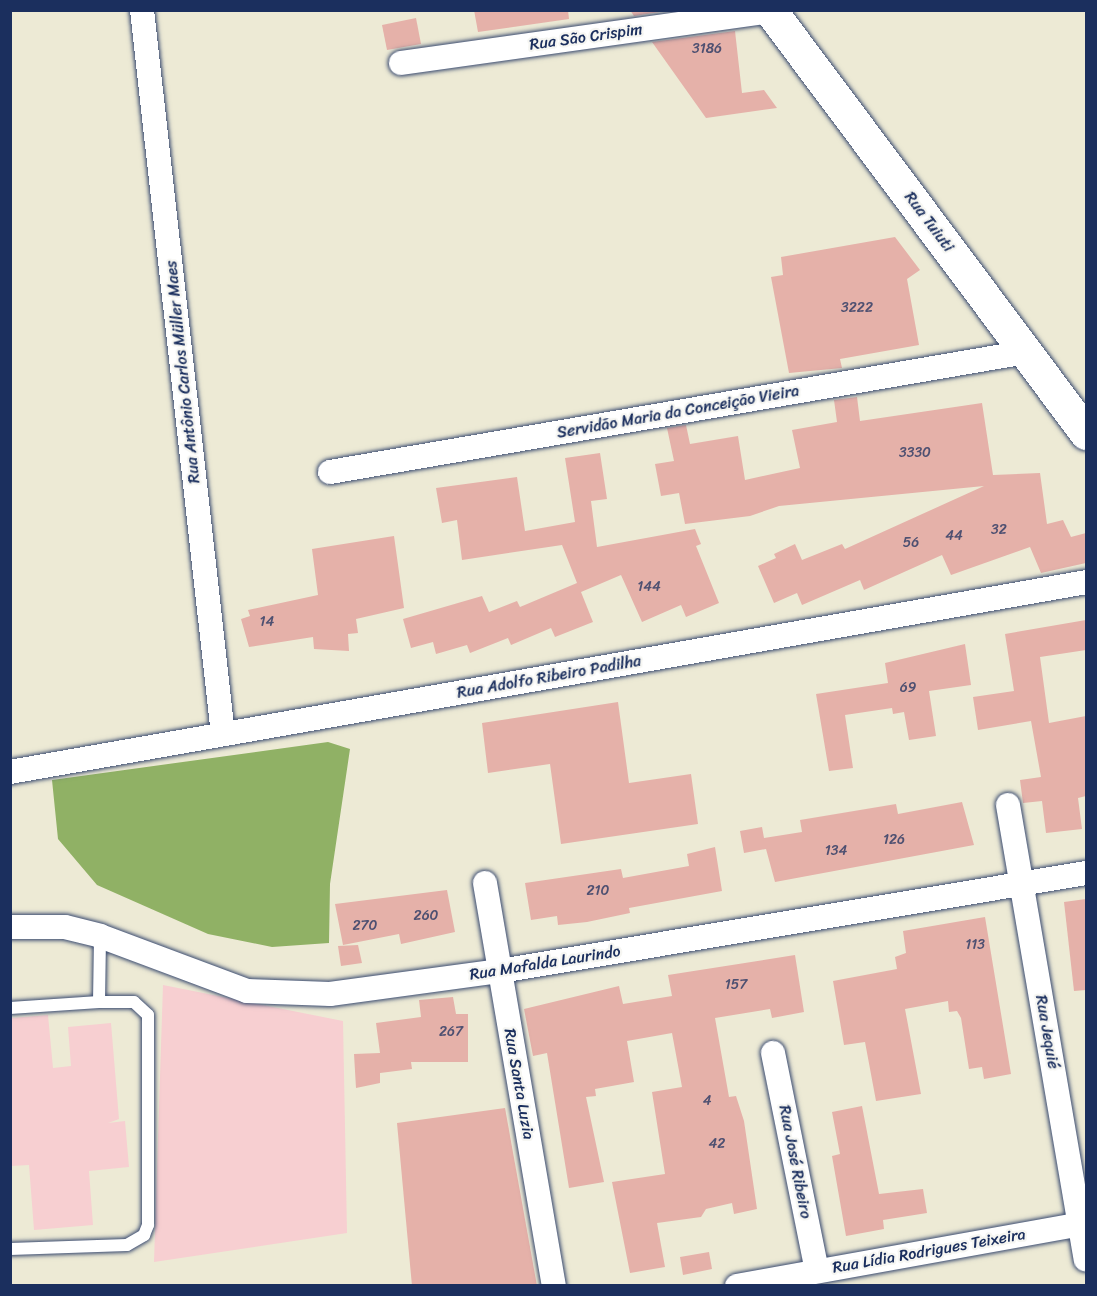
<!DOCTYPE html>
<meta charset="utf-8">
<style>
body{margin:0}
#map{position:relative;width:1097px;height:1296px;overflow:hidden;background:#edead5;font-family:Sriracha,sans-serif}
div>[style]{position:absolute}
.built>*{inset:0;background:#f7cfd1}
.forest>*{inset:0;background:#90b165}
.building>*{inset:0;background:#e5b1a9}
.roads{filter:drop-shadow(0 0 2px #3a4b70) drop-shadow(0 0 2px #3a4b70)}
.lane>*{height:12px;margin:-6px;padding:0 6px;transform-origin:6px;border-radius:6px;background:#fff}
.street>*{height:24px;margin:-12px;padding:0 12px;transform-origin:12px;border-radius:12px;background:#fff}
.primary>*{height:33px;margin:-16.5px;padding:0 16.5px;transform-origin:16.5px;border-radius:16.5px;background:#fff}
span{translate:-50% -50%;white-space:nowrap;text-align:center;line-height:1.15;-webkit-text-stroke:4.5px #f6f6f2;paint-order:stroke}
.number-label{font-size:14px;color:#4e5071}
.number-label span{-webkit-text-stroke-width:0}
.street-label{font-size:16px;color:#1b2f5e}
.frame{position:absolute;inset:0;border:12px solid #1b2f5e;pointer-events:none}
</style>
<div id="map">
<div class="built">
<div style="clip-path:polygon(163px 985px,343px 1021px,347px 1233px,154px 1262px)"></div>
<div style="clip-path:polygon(48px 1015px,53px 1068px,71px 1066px,68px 1027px,111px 1023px,119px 1119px,108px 1123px,125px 1121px,129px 1167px,89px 1171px,93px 1225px,34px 1230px,29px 1165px,11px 1166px,11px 1018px)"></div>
</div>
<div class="forest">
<div style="clip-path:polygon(328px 742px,350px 749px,330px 884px,329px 943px,272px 947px,208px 934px,97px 885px,58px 839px,52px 780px)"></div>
</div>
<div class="building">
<div style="clip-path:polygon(474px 10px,568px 10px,569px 19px,478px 32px)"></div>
<div style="clip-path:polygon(630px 10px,672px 10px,634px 16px)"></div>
<div style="clip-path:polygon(416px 18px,421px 44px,387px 50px,382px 25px)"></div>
<div style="clip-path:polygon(735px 31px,742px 93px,764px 90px,777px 108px,706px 118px,652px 42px)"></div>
<div style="clip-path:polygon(895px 237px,920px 270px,907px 279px,919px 345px,840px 359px,842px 368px,789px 373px,771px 277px,783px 275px,781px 257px)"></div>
<div style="clip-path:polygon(857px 397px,860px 421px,982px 403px,993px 475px,1040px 473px,1047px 524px,1063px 520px,1071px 537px,1086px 533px,1086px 563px,1041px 573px,1030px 547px,951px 575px,942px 555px,864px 590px,860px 580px,802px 605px,797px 593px,774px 603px,758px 566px,776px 558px,774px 554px,795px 544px,802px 560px,842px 544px,845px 549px,984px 486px,779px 506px,750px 516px,685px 524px,679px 493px,661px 496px,655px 464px,674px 461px,667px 428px,686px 425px,690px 444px,738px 436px,745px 480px,800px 468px,792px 430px,837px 422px,834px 400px)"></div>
<div style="clip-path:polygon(600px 453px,607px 499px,591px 501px,597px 547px,695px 529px,701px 544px,696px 546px,719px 603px,686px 617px,681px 605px,642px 622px,621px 575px,581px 592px,593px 622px,555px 637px,551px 628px,511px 645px,508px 638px,470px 653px,467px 645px,436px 654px,433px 642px,411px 648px,403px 619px,482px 596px,489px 612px,517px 601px,520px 607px,577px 583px,562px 545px,462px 560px,457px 520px,442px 523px,436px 488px,517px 477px,525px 531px,575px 522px,565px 458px)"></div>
<div style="clip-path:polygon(394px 536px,404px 608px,356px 619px,358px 633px,348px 634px,349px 651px,314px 649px,313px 637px,249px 647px,241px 619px,250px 616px,248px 610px,318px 595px,312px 549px)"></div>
<div style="clip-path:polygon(1086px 620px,1086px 650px,1040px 657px,1049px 723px,1086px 716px,1086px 796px,1078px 798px,1082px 829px,1046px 833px,1042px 801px,1023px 803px,1020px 780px,1041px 777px,1031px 721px,978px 730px,973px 697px,1014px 691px,1005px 634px)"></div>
<div style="clip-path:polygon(965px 644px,971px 685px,929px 691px,936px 736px,909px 740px,904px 712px,893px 714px,892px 708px,845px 715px,853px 768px,829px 771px,816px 694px,888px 683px,885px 663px)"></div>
<div style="clip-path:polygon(618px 702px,629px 783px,691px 774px,698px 824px,561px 844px,550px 764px,488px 773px,482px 723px)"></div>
<div style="clip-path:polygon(962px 802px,974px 845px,775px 882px,766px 849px,744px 853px,740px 831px,762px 827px,764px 838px,802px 832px,800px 820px,896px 804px,898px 814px)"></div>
<div style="clip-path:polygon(715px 847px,722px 891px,629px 908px,630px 913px,587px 922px,558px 925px,557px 916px,531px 920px,525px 883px,621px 869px,623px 878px,689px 866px,687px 854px)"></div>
<div style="clip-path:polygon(447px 890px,455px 932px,401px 944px,399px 934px,343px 945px,335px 904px)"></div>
<div style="clip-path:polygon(1086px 899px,1086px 990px,1074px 991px,1064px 902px)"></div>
<div style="clip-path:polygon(985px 917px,1011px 1074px,984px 1079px,982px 1067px,969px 1069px,961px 1018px,957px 1011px,949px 1012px,948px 1001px,905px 1009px,921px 1094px,876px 1101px,865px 1042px,844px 1045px,833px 981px,897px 969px,895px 957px,906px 953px,903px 931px)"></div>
<div style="clip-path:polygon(358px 945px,362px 963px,341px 966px,338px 946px)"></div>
<div style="clip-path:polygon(795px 955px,804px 1012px,772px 1018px,770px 1009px,715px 1018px,729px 1097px,736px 1096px,744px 1121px,757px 1209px,734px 1214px,732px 1203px,706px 1209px,701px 1217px,657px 1223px,665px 1267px,630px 1273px,612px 1182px,665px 1174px,652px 1092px,682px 1087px,672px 1033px,627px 1041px,634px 1082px,595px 1089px,596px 1096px,586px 1097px,604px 1182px,569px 1188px,547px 1053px,533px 1056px,524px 1009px,619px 986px,623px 1004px,672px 996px,668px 975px)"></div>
<div style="clip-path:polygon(453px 997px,456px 1014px,468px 1014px,468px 1062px,411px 1062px,412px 1069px,380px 1073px,380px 1083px,356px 1088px,354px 1054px,380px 1053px,376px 1023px,421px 1017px,419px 1000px)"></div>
<div style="clip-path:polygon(862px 1106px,879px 1194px,923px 1189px,927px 1213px,883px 1220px,884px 1229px,846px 1236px,832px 1156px,840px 1154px,832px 1112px)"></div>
<div style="clip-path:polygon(505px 1108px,537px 1286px,412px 1286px,397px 1123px)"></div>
<div style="clip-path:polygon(709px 1252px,712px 1269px,683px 1275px,680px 1257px)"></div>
</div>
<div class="roads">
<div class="lane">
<div style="left:10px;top:1008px;width:89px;rotate:-3.9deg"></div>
<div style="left:99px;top:1002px;width:66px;rotate:-89.1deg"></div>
<div style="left:10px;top:1249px;width:117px;rotate:-2deg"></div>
<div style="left:127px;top:1245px;width:20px;rotate:-30deg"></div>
<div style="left:144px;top:1235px;width:11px;rotate:-68deg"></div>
<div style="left:148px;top:1225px;width:210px;rotate:-90deg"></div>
<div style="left:148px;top:1015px;width:19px;rotate:-137deg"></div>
<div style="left:134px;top:1002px;width:35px;rotate:180deg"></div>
</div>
<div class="street">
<div style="left:142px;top:10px;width:729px;rotate:83.62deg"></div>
<div style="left:401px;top:63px;width:374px;rotate:-8deg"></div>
<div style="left:330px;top:472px;width:706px;rotate:-9.78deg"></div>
<div style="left:10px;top:772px;width:1093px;rotate:-10.01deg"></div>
<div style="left:1008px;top:805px;width:461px;rotate:80.3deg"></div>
<div style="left:485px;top:883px;width:409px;rotate:80.3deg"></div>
<div style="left:10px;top:927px;width:55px"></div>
<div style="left:65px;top:927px;width:36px;rotate:14deg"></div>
<div style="left:100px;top:936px;width:157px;rotate:20.5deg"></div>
<div style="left:247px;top:991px;width:83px;rotate:2.1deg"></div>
<div style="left:330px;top:994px;width:172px;rotate:-7.7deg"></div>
<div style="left:500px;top:971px;width:594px;rotate:-9.49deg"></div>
<div style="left:773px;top:1053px;width:222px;rotate:78.6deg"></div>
<div style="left:737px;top:1286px;width:355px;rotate:-10.2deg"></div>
</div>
<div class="primary">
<div style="left:770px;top:10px;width:528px;rotate:53.24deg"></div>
</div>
</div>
<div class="number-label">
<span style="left:707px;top:49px">3186</span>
<span style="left:857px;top:308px">3222</span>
<span style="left:915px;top:453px">3330</span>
<span style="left:999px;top:530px">32</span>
<span style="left:954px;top:536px">44</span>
<span style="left:911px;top:543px">56</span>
<span style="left:649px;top:587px">144</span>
<span style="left:267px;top:622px">14</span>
<span style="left:908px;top:688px">69</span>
<span style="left:894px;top:840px">126</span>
<span style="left:836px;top:851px">134</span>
<span style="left:598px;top:891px">210</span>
<span style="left:426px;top:916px">260</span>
<span style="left:365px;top:926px">270</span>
<span style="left:975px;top:945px">113</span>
<span style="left:736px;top:985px">157</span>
<span style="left:451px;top:1032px">267</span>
<span style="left:707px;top:1101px">4</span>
<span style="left:717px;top:1144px">42</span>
</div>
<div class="street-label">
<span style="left:586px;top:37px;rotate:-8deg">Rua São Crispim</span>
<span style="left:929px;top:222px;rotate:53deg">Rua Tuiuti</span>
<span style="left:183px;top:372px;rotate:-96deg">Rua Antônio Carlos Müller Maes</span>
<span style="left:678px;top:412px;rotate:-10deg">Servidão Maria da Conceição Vieira</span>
<span style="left:549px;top:677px;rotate:-10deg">Rua Adolfo Ribeiro Padilha</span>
<span style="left:545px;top:963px;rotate:-9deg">Rua Mafalda Laurindo</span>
<span style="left:1047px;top:1032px;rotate:80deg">Rua Jequié</span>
<span style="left:519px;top:1084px;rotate:80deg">Rua Santa Luzia</span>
<span style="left:795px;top:1162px;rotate:79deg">Rua José Ribeiro</span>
<span style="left:929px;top:1251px;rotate:-10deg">Rua Lídia Rodrigues Teixeira</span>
</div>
<div class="frame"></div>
</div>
